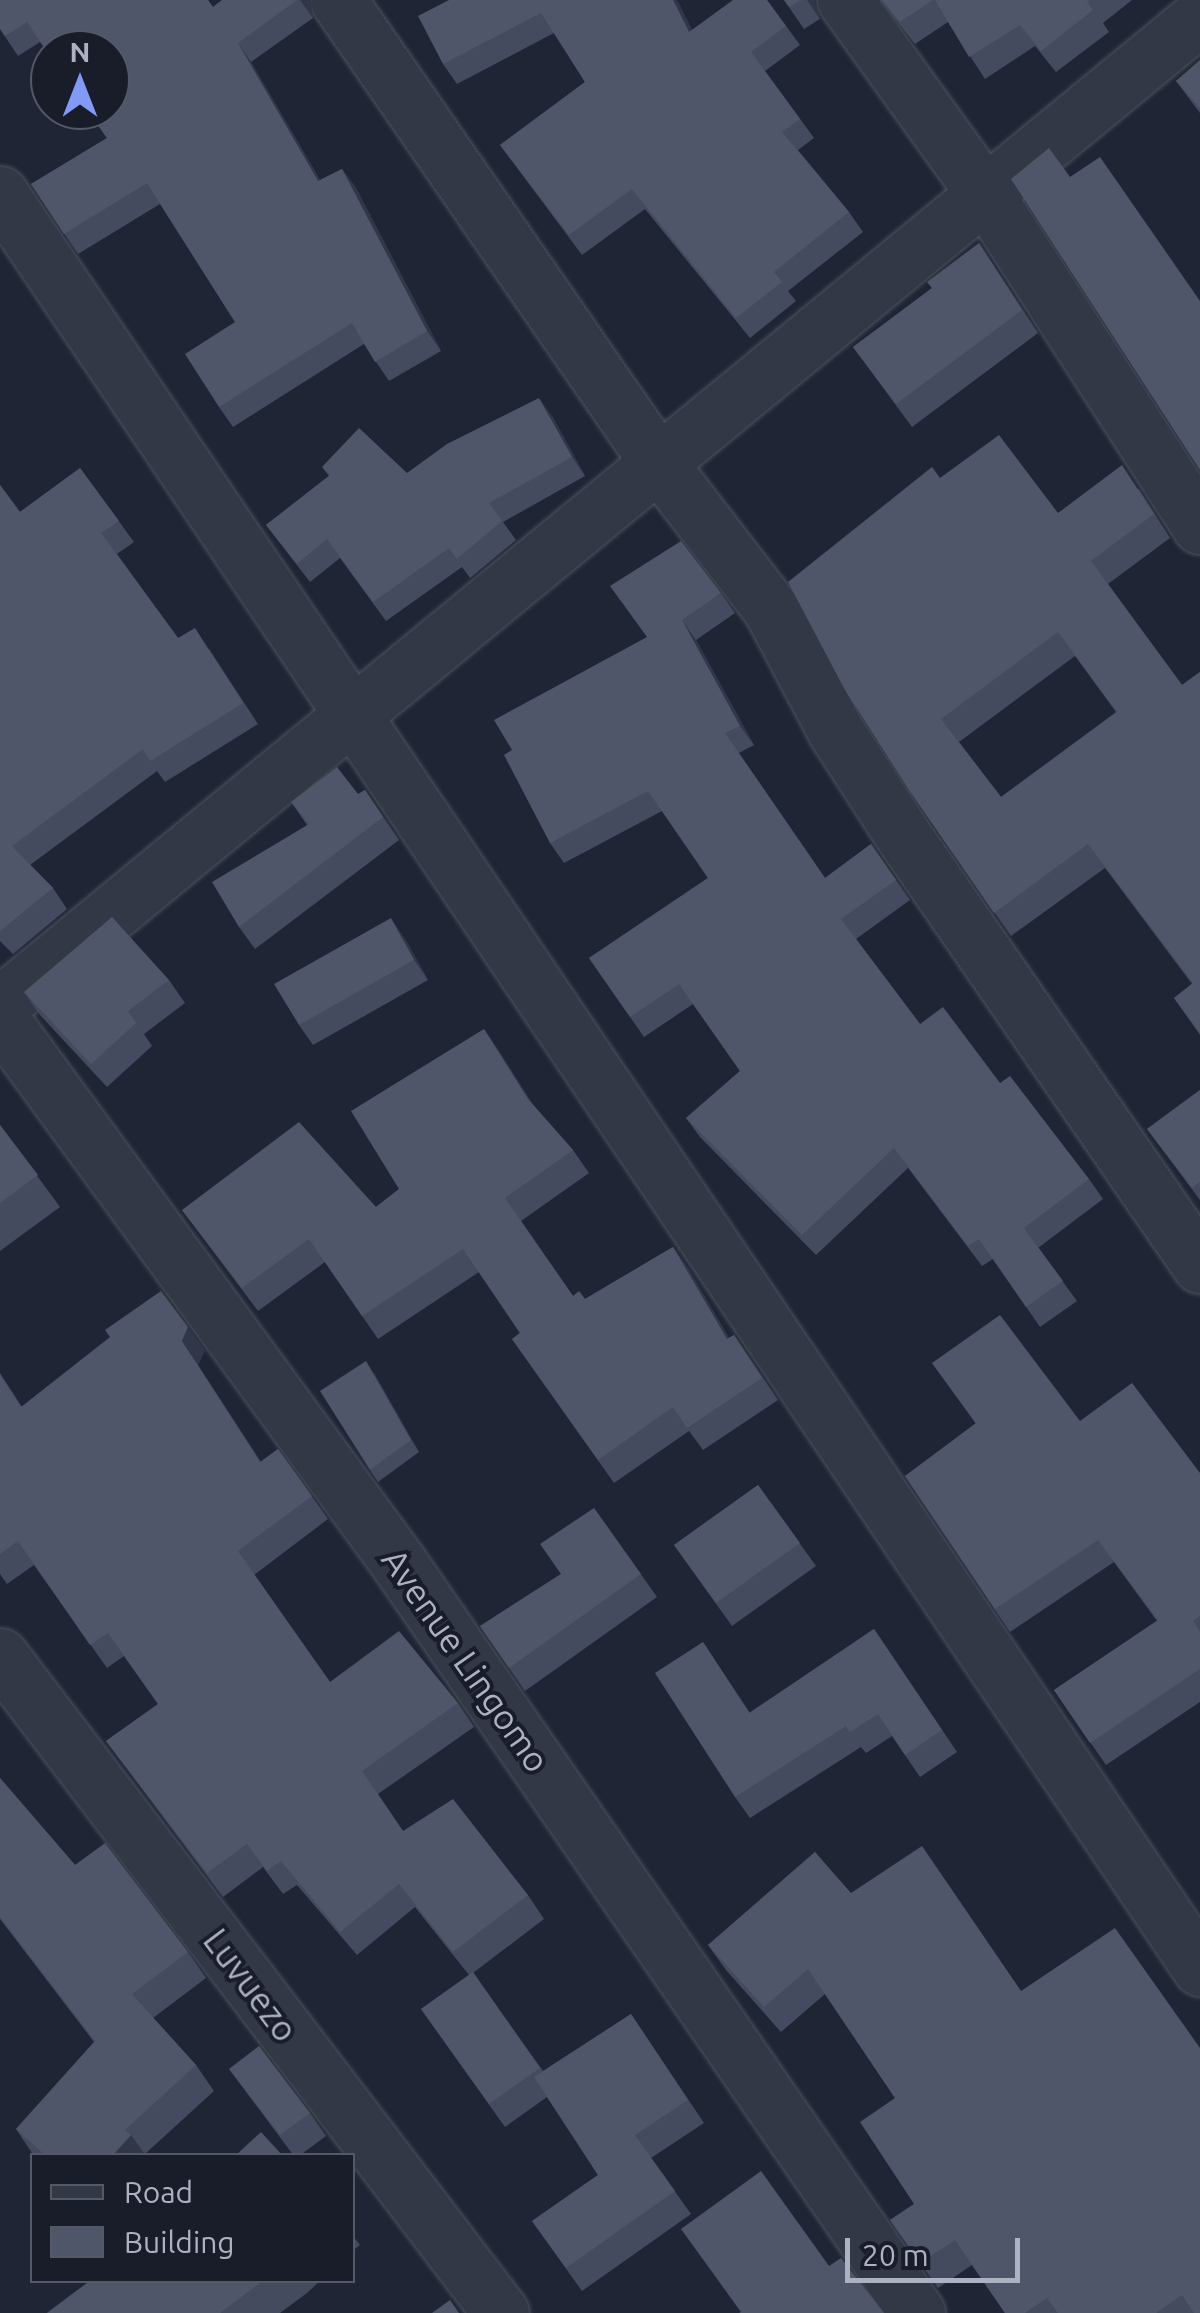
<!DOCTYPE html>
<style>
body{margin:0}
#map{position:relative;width:1200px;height:2313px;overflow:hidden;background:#202535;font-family:Ubuntu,sans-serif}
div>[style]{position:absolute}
.roads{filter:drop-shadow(0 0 2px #4d5261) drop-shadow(0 0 2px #4d5261)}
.minor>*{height:55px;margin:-27.5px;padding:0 27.5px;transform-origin:27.5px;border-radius:27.5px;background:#333846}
.wall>*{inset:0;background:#444b5e}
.shaded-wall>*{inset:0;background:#313749}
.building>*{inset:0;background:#4f5669}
span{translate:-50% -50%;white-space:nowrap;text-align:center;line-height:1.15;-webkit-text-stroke:8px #191d2a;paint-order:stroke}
.street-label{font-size:35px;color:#adb2c3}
.legend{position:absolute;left:30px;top:2153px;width:325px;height:130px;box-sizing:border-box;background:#191d2a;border:2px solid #545967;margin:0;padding:12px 18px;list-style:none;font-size:30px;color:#adb2c3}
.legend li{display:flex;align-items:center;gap:20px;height:50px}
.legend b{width:50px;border:2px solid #545967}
.north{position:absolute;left:30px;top:30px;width:100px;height:100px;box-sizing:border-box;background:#191d2a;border:2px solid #545967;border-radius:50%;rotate:0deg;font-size:28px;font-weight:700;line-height:40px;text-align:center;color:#adb2c3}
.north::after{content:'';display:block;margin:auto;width:35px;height:45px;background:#809af5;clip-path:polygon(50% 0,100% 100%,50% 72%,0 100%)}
.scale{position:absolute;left:845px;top:2238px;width:175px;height:45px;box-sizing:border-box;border:5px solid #adb2c3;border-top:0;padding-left:12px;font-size:30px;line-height:35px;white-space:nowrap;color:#adb2c3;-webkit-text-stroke:8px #191d2a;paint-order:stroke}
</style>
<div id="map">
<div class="roads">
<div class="minor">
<div style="left:338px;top:0;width:561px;rotate:55.32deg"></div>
<div style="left:657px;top:461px;width:187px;rotate:52.4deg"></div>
<div style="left:771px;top:609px;width:137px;rotate:62.1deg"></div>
<div style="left:835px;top:730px;width:120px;rotate:57.2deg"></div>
<div style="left:900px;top:831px;width:528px;rotate:55.35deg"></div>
<div style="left:845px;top:0;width:243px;rotate:54.2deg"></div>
<div style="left:987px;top:197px;width:392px;rotate:57.1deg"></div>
<div style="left:0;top:194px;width:2142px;rotate:55.92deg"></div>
<div style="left:0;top:1005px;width:1554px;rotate:-39.47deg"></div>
<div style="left:0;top:1018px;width:674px;rotate:53.81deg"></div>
<div style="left:398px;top:1562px;width:913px;rotate:55.35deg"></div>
<div style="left:0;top:1656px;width:826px;rotate:52.67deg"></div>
</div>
</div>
<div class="wall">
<div style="clip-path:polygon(0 0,213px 7px,222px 0,311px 0,313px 18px,251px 62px,320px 180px,342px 169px,356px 188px,441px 351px,389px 381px,364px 344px,233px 427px,219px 407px,235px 322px,160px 204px,78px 254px,31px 184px,107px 138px,40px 42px,18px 56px,0 29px)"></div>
<div style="clip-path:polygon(449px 0,677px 0,692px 30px,767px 0,800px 45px,765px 71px,814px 138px,798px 150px,849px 212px,863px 232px,788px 291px,796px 301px,750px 338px,645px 209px,582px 255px,500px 145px,585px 82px,554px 33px,457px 84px,443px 64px)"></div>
<div style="clip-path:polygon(784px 0,815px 0,814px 2px,820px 19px,804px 29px)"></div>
<div style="clip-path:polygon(880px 0,1132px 0,1103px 23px,1109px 32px,1056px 72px,1035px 46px,985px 79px,948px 22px,915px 44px)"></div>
<div style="clip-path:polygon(1200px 60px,1200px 113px,1176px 81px)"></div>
<div style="clip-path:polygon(979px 243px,1038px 333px,912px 427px,853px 347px,931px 289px)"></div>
<div style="clip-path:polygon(552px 416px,585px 476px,503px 522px,516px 540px,470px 578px,462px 567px,386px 621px,340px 558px,310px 582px,266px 525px,329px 476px,322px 467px,407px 473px)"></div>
<div style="clip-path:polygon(80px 468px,134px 542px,117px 554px,178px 638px,209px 649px,258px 724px,165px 782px,157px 771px,30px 865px,53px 888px,67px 909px,13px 954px,0 941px,0 485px,20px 512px)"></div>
<div style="clip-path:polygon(evenodd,940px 478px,1058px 513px,1139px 489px,1170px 538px,1108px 584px,1182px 685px,1200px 672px,1200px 1035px,1174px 998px,1192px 984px,1105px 868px,1011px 936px,909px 790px,940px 478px,1075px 656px,1116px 712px,1001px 797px,959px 742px,1075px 656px)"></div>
<div style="clip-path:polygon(721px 593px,735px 613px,696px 640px,754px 745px,739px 753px,825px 878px,871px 844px,910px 900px,856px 939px,920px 1024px,1000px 1083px,1089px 1179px,1103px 1199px,1038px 1248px,1077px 1301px,1040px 1327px,993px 1259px,982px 1266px,908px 1168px,816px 1255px,700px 1137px,686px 1118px,740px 1071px,693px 1004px,644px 1037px,589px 958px,708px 878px,662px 811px,564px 863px,550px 843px,512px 750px,647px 637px)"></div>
<div style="clip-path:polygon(365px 790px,399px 840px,255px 949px,239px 927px,307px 825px,291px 802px,358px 794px)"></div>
<div style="clip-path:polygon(405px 939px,428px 980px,313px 1045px,299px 1025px)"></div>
<div style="clip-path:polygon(169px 980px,185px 1003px,144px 1034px,152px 1046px,107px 1087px,40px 1015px,24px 992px)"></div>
<div style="clip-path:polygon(484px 1029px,534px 1106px,573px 1150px,589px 1173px,521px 1221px,573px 1296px,585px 1299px,673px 1247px,689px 1270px,729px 1338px,734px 1335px,778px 1400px,703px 1450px,689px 1431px,614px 1483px,512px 1339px,520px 1333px,479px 1272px,378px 1339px,325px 1262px,258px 1311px,182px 1210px,376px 1207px,399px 1189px)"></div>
<div style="clip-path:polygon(1200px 1090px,1200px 1200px,1147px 1129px)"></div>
<div style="clip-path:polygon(0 1125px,60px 1207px,0 1251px)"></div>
<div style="clip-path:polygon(205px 1350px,198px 1365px,261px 1462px,278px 1449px,328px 1519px,254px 1575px,330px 1682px,458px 1703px,474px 1727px,378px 1794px,403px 1831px,528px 1895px,544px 1919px,473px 1973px,543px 2071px,631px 2014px,704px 2123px,651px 2158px,691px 2214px,582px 2291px,532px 2221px,598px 2175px,547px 2097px,505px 2127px,421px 2009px,469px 1975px,415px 1907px,357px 1955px,297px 1885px,283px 1894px,263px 1867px,223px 1897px,106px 1741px,158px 1704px,124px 1656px,107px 1668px,34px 1565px,7px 1584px,0 1574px,0 1373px,22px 1407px)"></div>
<div style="clip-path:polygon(932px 1363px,1080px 1421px,1200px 1473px,1200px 1702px,1106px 1765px,1054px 1690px,1157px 1621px,1114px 1562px,1010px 1632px,905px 1476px,976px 1424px)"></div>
<div style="clip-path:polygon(374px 1373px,419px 1452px,378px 1482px,370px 1470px)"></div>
<div style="clip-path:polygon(758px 1485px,816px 1566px,732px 1626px,674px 1545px)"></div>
<div style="clip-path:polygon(594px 1508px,657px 1597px,525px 1691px,480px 1626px,561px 1574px)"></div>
<div style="clip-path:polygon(874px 1629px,957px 1752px,920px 1777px,892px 1736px,866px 1753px,861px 1747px,750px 1818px,735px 1797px,703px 1642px,750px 1713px)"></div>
<div style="clip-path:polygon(0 1778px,75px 1865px,188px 1952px,206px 1978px,153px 2018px,196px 2065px,214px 2091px,145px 2154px,146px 2156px,34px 2156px,16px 2129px,94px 2042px,0 1919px)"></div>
<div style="clip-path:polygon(815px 1852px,1200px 2313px,1005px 2313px,972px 2265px,938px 2288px,890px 2220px,914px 2204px,895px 2098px,825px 1994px,781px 2032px,726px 1970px,708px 1945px)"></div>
<div style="clip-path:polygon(229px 2069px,310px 2113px,326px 2136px,299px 2156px,294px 2156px)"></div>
<div style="clip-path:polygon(352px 2235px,360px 2245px,352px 2251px)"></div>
<div style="clip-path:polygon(91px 2280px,321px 2280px,307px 2293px,280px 2313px,47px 2313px)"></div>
</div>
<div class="shaded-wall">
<div style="clip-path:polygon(300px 0,311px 0,313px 18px)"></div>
<div style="clip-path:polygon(673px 0,677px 0,703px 52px,689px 32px)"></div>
<div style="clip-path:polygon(807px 0,815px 0,814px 2px,820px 19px)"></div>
<div style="clip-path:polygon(238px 43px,251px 62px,332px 201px,318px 181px)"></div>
<div style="clip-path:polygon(342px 169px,356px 188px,441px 351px,427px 331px)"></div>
<div style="clip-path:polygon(539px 398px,552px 416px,585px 476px,572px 457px)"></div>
<div style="clip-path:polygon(682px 620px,696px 640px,754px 745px,740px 726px)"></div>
<div style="clip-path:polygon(391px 918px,405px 939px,428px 980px,414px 960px)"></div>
<div style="clip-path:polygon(484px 1029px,500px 1052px,544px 1122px,528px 1099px)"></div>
<div style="clip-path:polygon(673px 1247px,689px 1270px,743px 1362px,727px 1339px)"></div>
<div style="clip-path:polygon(188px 1327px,205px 1350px,198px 1365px,276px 1486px,182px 1341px)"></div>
<div style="clip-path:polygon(366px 1361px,374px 1373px,419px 1452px,411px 1440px)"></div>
<div style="clip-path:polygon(131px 2135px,146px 2156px,112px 2156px)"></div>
</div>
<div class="building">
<div style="clip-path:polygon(0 0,208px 0,213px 7px,222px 0,297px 0,238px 43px,318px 181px,342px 169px,427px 331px,375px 362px,352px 323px,219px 407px,185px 354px,235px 322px,147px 183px,64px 234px,31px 184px,107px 138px,87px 110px,110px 110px,110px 50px,50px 50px,50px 56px,27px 22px,5px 36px,0 29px)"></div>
<div style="clip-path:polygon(449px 0,673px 0,689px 32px,733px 0,767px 0,786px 26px,751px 52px,800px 119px,782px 132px,849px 212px,774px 272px,782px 282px,736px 318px,632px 189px,569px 235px,500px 145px,585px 82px,541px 13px,443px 64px,418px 16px)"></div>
<div style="clip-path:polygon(784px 0,801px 0,789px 7px)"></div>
<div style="clip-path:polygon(882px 0,933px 0,900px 22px)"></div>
<div style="clip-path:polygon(935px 0,1089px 0,1087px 2px,1093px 10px,1041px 51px,1020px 25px,969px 57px)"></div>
<div style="clip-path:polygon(1200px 60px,1200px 108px,1176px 81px)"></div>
<div style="clip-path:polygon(1049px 148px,1070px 177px,1100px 157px,1200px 301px,1200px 470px,1011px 179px)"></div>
<div style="clip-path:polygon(979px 243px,1022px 310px,896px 404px,853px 347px,932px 288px,927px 282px)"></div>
<div style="clip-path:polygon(539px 398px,572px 457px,489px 503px,502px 521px,457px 559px,449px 548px,373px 602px,327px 539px,297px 564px,266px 525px,330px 475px,322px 467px,359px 428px,407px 473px,447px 444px)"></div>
<div style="clip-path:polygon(evenodd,999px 435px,1058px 513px,1122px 465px,1154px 514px,1091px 561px,1182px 685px,1200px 672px,1200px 1033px,1174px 998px,1193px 983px,1088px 844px,994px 913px,909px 790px,845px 690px,788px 582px,932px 467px,940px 478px,999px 435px,1058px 632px,1117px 712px,1001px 797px,941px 719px,1058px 632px)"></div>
<div style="clip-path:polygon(80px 468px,119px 521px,101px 533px,178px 638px,195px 628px,243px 703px,150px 761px,143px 749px,12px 846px,53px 888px,0 931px,0 485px,20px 512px)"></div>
<div style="clip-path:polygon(681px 541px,721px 593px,682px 620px,740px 726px,725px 733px,825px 878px,871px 844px,896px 880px,841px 919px,920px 1024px,943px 1007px,1000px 1083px,1010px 1076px,1089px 1179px,1024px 1228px,1063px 1281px,1026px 1307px,979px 1239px,968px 1246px,894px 1148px,802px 1235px,686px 1118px,740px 1071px,679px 984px,630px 1017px,589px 958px,708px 878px,648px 791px,550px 843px,504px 755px,512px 750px,494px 720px,647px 637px,610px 586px)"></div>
<div style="clip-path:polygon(337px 767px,358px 794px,365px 790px,383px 817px,239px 927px,212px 882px,309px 824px,291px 802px)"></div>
<div style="clip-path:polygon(112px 917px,169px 980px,128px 1011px,136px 1023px,91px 1064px,24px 992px)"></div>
<div style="clip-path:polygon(391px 918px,414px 960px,299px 1025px,274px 984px)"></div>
<div style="clip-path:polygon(484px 1029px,528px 1099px,573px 1150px,505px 1198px,573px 1296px,579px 1291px,585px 1299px,673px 1247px,727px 1339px,734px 1335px,762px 1378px,687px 1428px,673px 1407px,598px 1460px,512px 1339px,520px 1333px,463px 1249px,362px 1316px,309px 1239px,242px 1288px,182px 1210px,299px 1122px,376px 1207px,399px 1189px,351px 1111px)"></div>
<div style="clip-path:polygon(1200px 1090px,1200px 1182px,1192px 1188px,1147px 1129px)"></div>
<div style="clip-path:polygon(0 1125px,38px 1175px,0 1203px)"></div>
<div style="clip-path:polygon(161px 1291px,188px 1327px,182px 1341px,260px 1462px,278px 1449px,312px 1496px,238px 1551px,330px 1682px,399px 1631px,458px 1703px,362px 1771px,403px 1831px,453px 1799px,528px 1895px,453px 1952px,399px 1884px,340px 1932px,281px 1861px,267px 1871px,247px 1844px,207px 1873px,106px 1741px,158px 1704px,108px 1633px,90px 1645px,18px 1541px,0 1554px,0 1375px,21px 1407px,110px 1337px,105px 1330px)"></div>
<div style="clip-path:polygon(1000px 1315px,1080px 1421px,1132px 1383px,1200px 1473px,1200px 1616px,1193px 1621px,1200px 1632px,1200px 1669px,1090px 1743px,1054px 1690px,1158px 1620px,1098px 1540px,995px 1609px,905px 1476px,976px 1423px,932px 1363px)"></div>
<div style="clip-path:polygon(366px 1361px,411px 1440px,370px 1470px,320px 1391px)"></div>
<div style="clip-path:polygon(758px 1485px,800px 1543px,716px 1603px,674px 1545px)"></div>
<div style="clip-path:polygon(594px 1508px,641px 1574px,509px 1668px,480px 1626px,561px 1574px,540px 1544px)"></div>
<div style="clip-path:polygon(874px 1629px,942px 1730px,905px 1755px,878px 1714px,850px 1732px,846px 1726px,735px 1797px,655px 1673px,703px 1642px,749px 1713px)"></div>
<div style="clip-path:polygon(0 1778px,75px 1865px,105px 1843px,188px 1952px,132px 1994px,196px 2065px,125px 2130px,131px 2135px,112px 2156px,46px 2156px,16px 2129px,95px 2041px,0 1917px)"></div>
<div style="clip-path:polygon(922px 1846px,1021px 1991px,1115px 1928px,1200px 2048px,1200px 2313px,1194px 2313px,1182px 2295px,1156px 2313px,1058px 2313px,1047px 2298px,1025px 2313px,1005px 2313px,955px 2240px,920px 2263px,890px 2220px,914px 2204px,860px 2122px,895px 2098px,808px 1969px,764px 2007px,708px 1945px,815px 1852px,851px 1893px)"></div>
<div style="clip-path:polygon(473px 1972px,540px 2068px,489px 2104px,421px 2009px)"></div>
<div style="clip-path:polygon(631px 2014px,688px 2100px,635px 2135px,675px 2191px,566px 2268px,532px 2221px,598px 2175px,534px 2077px)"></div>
<div style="clip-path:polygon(259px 2046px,310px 2113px,280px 2135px,229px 2069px)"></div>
<div style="clip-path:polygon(261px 2132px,283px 2156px,235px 2156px)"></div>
<div style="clip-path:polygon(761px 2171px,829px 2266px,841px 2258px,884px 2313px,739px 2313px,741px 2312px,681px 2229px)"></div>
<div style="clip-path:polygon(91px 2280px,264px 2280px,220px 2313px,47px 2313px)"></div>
<div style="clip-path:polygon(450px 2300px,459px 2313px,432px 2313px)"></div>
</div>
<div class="street-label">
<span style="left:466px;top:1660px;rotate:55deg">Avenue Lingomo</span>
<span style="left:251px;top:1985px;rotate:53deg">Luvuezo</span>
</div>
<ul class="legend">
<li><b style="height:12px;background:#333846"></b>Road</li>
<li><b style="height:28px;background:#4f5669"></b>Building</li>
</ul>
<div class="north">N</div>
<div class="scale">20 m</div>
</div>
